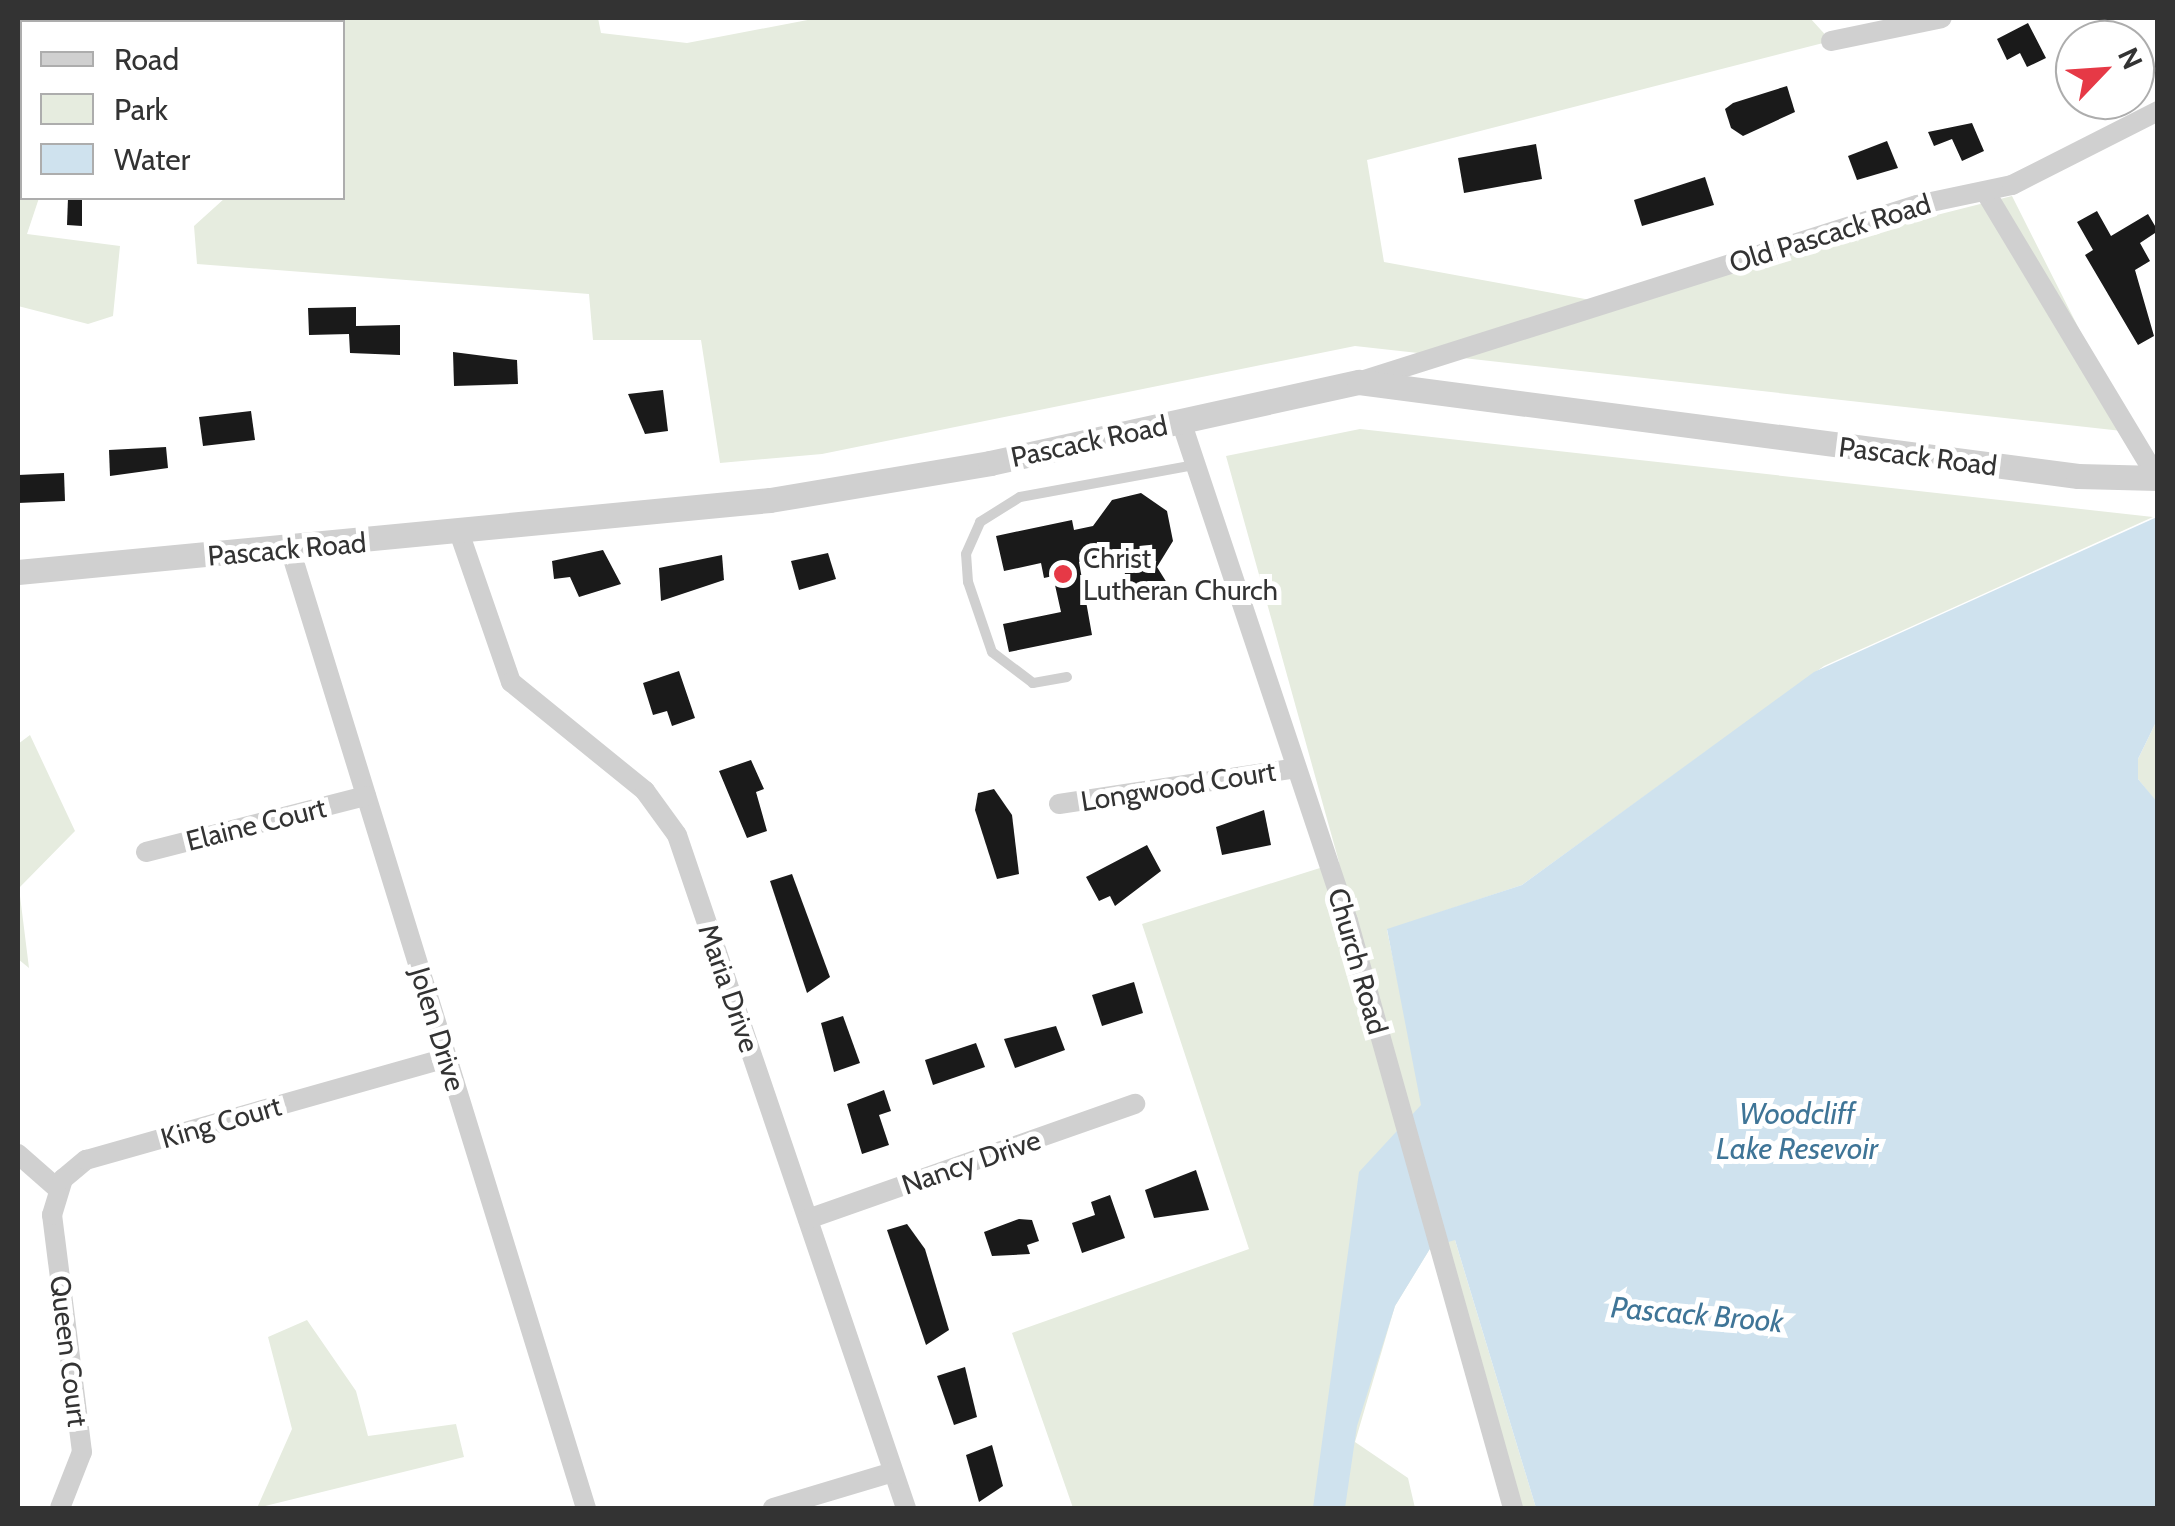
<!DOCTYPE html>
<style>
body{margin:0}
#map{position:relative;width:2175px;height:1526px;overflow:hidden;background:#fff;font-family:Cabin,sans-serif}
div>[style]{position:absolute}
.green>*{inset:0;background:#e6ecdf}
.water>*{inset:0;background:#cfe2ee}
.building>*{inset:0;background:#1a1a1a}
.service>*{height:10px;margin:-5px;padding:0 5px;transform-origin:5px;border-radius:5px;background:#d0d0d0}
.minor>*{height:20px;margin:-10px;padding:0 10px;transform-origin:10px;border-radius:10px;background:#d0d0d0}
.tertiary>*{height:25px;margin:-12.5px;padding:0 12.5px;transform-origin:12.5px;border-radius:12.5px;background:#d0d0d0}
.dots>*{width:28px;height:28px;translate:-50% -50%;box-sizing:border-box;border:5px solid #fff;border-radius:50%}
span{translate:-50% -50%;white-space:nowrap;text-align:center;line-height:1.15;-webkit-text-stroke:10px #fff;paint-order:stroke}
.street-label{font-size:28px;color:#333}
.poi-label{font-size:28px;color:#333}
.left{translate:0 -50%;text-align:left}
.water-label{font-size:30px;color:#3f7597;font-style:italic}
.frame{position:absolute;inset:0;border:20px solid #333;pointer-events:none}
.legend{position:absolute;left:20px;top:20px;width:325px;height:180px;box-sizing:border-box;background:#fff;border:2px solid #adadad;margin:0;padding:12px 18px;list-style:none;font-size:30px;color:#333}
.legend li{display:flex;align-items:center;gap:20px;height:50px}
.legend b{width:50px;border:2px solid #adadad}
.north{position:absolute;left:2055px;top:20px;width:100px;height:100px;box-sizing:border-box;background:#fff;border:2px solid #adadad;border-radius:50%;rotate:65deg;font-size:28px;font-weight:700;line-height:40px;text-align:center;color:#333}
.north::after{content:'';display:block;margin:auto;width:35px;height:45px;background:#e63946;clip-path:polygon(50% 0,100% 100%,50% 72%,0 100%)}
</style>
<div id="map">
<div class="green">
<div style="clip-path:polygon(195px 18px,598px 18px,601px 33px,687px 43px,818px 18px,1810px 18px,1831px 41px,1367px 160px,1384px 262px,1596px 301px,2012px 196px,2131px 432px,1355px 346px,822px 454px,720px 463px,701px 340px,593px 340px,589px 294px,197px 264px,194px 226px,225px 198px,342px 198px,342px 22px)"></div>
<div style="clip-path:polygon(18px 154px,22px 198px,39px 198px,27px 234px,120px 246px,113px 316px,88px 324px,18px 306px)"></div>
<div style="clip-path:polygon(1360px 429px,2153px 517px,1824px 666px,1522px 885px,1387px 930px,1445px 1207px,1536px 1508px,1513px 1508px,1431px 1247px,1395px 1306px,1355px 1442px,1408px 1478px,1415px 1508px,1073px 1508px,1012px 1333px,1249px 1249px,1142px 924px,1339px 862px,1226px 456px)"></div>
<div style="clip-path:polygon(2157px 720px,2157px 803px,2138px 779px,2138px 759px)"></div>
<div style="clip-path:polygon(30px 735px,75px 831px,19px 888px,29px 968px,18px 959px,18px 744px)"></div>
<div style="clip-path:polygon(307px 1320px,356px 1391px,368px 1436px,456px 1424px,464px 1457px,257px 1508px,292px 1429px,268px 1337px)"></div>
</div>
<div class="water">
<div style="clip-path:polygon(2157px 517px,2157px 720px,2138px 759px,2138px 779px,2158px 803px,2157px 1508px,1536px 1508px,1455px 1240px,1431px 1247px,1395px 1306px,1357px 1426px,1345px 1508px,1313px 1508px,1359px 1172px,1421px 1105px,1387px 929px,1522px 885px,1814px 672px)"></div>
</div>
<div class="building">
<div style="clip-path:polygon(2028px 23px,2046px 58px,2027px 67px,2020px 53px,2007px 60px,1997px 39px)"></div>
<div style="clip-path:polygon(1787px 86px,1795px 112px,1743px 136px,1731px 128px,1725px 109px,1733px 103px)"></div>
<div style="clip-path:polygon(1972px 123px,1984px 151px,1962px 161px,1952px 139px,1934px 146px,1928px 132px)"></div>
<div style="clip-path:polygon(1887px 141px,1898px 168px,1857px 180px,1848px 156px)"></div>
<div style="clip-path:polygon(1536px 144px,1542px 179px,1464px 193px,1458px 158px)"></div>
<div style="clip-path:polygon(1705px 177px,1714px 205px,1642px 226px,1634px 200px)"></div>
<div style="clip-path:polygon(68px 198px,82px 198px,82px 226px,67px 225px)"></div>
<div style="clip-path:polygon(2097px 211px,2111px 236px,2148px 214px,2158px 231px,2140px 243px,2150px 261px,2135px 270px,2154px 336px,2138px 345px,2085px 255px,2093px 250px,2077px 222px)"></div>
<div style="clip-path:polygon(356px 307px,356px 326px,400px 325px,400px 355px,350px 353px,349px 334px,309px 335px,308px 308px)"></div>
<div style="clip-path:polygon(453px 352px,517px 360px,518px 384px,454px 386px)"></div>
<div style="clip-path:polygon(663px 390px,668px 431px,645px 434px,628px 394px)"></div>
<div style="clip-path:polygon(251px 411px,255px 440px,203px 446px,199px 417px)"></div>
<div style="clip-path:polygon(166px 447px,168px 468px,110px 476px,109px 450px)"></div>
<div style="clip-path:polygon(64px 473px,65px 501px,18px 503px,18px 475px)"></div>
<div style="clip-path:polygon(1141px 493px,1167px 511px,1173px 541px,1157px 567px,1167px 583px,1146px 596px,1123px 592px,1125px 572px,1100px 557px,1079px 562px,1092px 635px,1009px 652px,1003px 624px,1061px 612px,1053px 576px,1044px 578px,1041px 563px,1004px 571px,996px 536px,1072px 520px,1074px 530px,1093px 526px,1112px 500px)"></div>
<div style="clip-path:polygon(603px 550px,621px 584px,579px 597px,570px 577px,554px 579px,552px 561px)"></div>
<div style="clip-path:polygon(828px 553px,836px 579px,799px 590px,791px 561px)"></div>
<div style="clip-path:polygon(722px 555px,724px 580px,661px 601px,659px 568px)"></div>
<div style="clip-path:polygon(679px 671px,695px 718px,672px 726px,667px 711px,653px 715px,643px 683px)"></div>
<div style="clip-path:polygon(751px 760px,764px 789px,756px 792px,767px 831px,747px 838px,719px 771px)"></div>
<div style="clip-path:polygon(994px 789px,1012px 815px,1019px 874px,997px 879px,975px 810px,978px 793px)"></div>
<div style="clip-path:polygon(1264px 810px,1271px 845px,1222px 855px,1216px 827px)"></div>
<div style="clip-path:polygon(1147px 845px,1161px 871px,1115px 906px,1110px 896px,1099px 901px,1086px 877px)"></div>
<div style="clip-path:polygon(792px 874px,830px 977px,807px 993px,770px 881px)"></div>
<div style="clip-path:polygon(1134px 982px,1143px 1013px,1102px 1026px,1092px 995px)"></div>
<div style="clip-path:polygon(843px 1016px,860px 1063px,834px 1072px,821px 1023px)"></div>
<div style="clip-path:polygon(1056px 1026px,1065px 1050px,1015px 1068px,1004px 1039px)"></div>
<div style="clip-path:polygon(976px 1043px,985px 1067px,933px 1085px,925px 1060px)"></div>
<div style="clip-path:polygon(884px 1090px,891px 1111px,879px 1115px,889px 1145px,862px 1154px,847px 1104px)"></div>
<div style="clip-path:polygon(1196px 1170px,1209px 1210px,1154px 1218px,1145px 1190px)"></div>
<div style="clip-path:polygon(1110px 1195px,1125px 1238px,1082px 1253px,1072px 1223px,1095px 1215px,1091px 1202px)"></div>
<div style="clip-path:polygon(1019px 1219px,1032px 1220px,1039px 1241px,1027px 1245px,1030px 1254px,992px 1256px,984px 1232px)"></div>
<div style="clip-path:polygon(907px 1224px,925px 1249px,949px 1330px,926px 1345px,887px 1230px)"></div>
<div style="clip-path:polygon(965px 1367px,977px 1417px,954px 1425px,937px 1376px)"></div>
<div style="clip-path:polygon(992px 1445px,1003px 1486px,979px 1502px,966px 1455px)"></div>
</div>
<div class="service">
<div style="left:1067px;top:677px;width:35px;rotate:170deg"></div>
<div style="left:1033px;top:683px;width:51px;rotate:-142.9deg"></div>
<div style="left:992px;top:652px;width:74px;rotate:-108.9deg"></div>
<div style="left:968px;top:582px;width:28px;rotate:-94deg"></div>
<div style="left:966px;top:554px;width:35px;rotate:-66deg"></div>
<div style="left:980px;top:522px;width:47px;rotate:-32deg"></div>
<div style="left:1020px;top:497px;width:178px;rotate:-10.4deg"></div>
</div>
<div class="minor">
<div style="left:29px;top:22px;width:4px;rotate:-76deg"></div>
<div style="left:1831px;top:41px;width:113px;rotate:-11.7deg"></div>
<div style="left:1986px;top:193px;width:332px;rotate:59deg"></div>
<div style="left:1361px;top:381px;width:583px;rotate:-17.57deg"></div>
<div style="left:1917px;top:205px;width:97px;rotate:-11.9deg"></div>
<div style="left:2012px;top:185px;width:164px;rotate:-26.9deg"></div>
<div style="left:1181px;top:421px;width:527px;rotate:71.53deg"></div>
<div style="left:1348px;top:921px;width:610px;rotate:74.3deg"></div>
<div style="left:459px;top:532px;width:159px;rotate:70.9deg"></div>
<div style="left:511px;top:682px;width:173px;rotate:39.1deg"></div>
<div style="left:645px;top:791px;width:54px;rotate:54deg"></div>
<div style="left:677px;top:835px;width:711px;rotate:71.21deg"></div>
<div style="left:290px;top:549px;width:1004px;rotate:72.85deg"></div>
<div style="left:1059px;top:804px;width:240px;rotate:-8.6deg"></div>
<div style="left:146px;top:852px;width:227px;rotate:-14.3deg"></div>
<div style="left:18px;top:1154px;width:53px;rotate:41.2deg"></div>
<div style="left:808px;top:1219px;width:347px;rotate:-19.4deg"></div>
<div style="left:60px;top:1508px;width:60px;rotate:-68.6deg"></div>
<div style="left:82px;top:1452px;width:239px;rotate:-97.2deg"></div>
<div style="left:52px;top:1215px;width:38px;rotate:-73deg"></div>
<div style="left:63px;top:1179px;width:30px;rotate:-40deg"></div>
<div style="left:86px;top:1160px;width:375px;rotate:-15.8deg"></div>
<div style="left:773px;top:1508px;width:125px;rotate:-16.7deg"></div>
</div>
<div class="tertiary">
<div style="left:18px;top:572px;width:755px;rotate:-5.47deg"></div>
<div style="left:770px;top:500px;width:223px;rotate:-9.5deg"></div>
<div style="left:990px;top:463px;width:378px;rotate:-12.4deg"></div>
<div style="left:1359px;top:382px;width:725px;rotate:7.45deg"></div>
<div style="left:2078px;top:476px;width:80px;rotate:1.4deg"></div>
</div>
<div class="dots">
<div style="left:1063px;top:574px;background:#e63946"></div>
</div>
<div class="street-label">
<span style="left:1830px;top:233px;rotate:-17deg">Old Pascack Road</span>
<span style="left:1089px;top:441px;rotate:-12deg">Pascack Road</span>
<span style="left:1918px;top:456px;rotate:7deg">Pascack Road</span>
<span style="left:287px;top:549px;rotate:-5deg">Pascack Road</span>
<span style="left:1178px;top:786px;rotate:-9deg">Longwood Court</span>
<span style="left:256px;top:824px;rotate:-14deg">Elaine Court</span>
<span style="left:1358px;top:961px;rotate:74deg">Church Road</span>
<span style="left:729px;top:988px;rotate:71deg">Maria Drive</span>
<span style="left:438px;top:1029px;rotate:73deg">Jolen Drive</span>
<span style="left:221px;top:1122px;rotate:-16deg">King Court</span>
<span style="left:971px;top:1162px;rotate:-19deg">Nancy Drive</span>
<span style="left:69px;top:1351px;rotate:83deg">Queen Court</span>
</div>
<div class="poi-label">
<span class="left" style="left:1083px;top:574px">Christ<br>Lutheran Church</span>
</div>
<div class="water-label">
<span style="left:1797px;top:1131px">Woodcliff<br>Lake Resevoir</span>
<span style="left:1697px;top:1315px;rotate:5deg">Pascack Brook</span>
</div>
<div class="frame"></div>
<ul class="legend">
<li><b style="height:12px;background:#d0d0d0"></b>Road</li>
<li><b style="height:28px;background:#e6ecdf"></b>Park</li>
<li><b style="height:28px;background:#cfe2ee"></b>Water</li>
</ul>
<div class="north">N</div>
</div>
